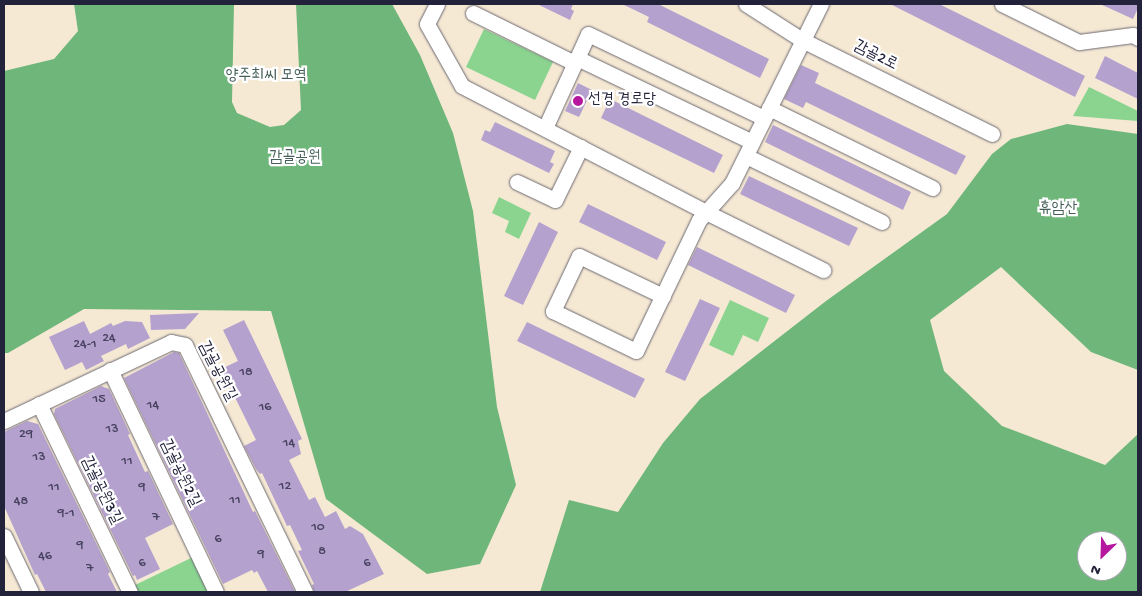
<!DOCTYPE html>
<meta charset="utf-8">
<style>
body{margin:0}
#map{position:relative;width:1142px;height:596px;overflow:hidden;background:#f5e9d4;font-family:"Gochi Hand","Poor Story",sans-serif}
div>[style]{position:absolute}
.green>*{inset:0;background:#8ad490}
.forest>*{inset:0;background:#6fb67a}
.building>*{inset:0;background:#b5a1ce}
.roads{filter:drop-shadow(0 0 1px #6c6871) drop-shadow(0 0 1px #6c6871)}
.minor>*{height:15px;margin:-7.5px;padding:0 7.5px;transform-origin:7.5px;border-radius:7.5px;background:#fff}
.dots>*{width:14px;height:14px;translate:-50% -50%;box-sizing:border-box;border:2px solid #fff;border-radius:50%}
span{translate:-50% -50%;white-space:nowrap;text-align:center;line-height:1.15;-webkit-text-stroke:4.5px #fff;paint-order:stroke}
.number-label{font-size:14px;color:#474260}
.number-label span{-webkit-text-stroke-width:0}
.street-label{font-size:16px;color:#22223b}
.park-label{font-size:16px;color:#466059}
.poi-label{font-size:16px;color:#22223b}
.left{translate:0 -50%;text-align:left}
.frame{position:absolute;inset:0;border:5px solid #22223b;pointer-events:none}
.north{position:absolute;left:1077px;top:531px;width:50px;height:50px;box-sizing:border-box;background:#fff;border:1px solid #a7a7b1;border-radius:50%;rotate:204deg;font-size:14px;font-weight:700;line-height:20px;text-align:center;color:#22223b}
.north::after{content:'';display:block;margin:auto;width:18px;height:22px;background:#b5179e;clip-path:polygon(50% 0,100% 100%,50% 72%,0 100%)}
</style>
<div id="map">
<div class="green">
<div style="clip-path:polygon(484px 29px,553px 62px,535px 100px,466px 67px)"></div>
<div style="clip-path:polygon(1089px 87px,1138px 111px,1138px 121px,1073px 116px)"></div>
<div style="clip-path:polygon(499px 197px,531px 213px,519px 239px,505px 232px,509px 221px,492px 213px)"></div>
<div style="clip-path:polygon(730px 300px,769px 318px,758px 342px,743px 335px,733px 356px,709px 345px)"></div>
<div style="clip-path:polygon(193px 557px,211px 592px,136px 592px,133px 586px)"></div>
</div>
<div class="forest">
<div style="clip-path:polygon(74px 4px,234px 4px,232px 102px,237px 113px,270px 127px,284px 125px,301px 110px,296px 4px,392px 4px,420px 55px,453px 133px,473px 211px,497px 407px,516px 485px,480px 564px,427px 574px,326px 499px,271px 311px,84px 309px,8px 353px,4px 353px,4px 71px,54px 59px,78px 31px)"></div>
<div style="clip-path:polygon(evenodd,1067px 124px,1138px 134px,1138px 370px,1091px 352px,1001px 267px,930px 320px,944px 371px,1002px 426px,1105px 465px,1138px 434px,1138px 592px,540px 592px,569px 500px,618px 512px,663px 443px,700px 399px,826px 301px,947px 214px,992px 154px,1011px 139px,1067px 124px,1087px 541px,1117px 541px,1117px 571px,1087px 571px,1087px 541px)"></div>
</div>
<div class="building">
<div style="clip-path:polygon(537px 4px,573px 4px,571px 9px,574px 11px,570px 20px)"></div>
<div style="clip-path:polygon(622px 4px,658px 4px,769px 59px,760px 78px,647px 22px,649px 17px)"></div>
<div style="clip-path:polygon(890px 4px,939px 4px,1085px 76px,1075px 97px)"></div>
<div style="clip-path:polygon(1100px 4px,1138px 4px,1138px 8px,1133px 19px)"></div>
<div style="clip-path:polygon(1105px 56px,1138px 73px,1138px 99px,1095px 78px)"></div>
<div style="clip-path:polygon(801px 65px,819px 73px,815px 83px,966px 156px,956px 175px,806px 102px,803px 108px,784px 99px)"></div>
<div style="clip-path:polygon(578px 83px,592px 90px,579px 117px,565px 111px)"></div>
<div style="clip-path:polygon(610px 99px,723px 155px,714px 173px,601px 118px)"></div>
<div style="clip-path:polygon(495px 122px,555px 151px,550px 162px,554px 164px,549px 173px,481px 140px,485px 130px,490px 132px)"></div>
<div style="clip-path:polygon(773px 125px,911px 192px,903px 210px,765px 142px)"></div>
<div style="clip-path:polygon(749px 176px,858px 228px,849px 246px,740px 194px)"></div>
<div style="clip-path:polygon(588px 204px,666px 242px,657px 260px,579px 222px)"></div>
<div style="clip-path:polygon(539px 222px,558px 232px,523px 305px,504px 296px)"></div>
<div style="clip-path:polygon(697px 247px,795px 295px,786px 313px,688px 265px)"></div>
<div style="clip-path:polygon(700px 299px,720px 308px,685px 381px,665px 372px)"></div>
<div style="clip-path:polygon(199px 313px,185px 329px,151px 330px,150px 315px)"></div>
<div style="clip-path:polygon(244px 320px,302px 439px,298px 441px,301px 454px,289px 460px,309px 500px,315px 497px,325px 517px,336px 511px,345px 529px,350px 526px,363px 534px,384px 574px,345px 592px,314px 592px,312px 585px,314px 584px,298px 551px,302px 550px,290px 525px,287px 526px,262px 473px,260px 474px,256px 469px,244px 446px,256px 440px,221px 369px,238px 361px,223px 330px)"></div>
<div style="clip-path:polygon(84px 321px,90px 334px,111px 323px,113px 326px,125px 321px,142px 322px,150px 338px,128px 349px,126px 344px,101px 356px,104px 361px,86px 370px,82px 362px,65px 370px,49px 337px)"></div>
<div style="clip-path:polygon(527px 322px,645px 379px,635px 398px,517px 341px)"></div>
<div style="clip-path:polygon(174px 352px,179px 353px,253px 512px,255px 511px,295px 592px,268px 592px,257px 571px,254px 573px,252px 570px,223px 584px,124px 378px)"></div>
<div style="clip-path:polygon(101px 386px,109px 389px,130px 434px,128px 435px,145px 472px,148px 471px,173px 524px,145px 538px,160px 569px,137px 580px,135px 575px,133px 576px,54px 414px,55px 409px)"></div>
<div style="clip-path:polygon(27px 421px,38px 424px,110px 572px,108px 574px,117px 592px,46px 592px,37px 574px,35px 575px,4px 506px,4px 432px)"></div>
</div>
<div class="roads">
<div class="minor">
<div style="left:437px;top:4px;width:22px;rotate:117deg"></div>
<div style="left:427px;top:24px;width:71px;rotate:60.6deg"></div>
<div style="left:462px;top:86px;width:275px;rotate:27.3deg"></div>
<div style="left:706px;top:212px;width:131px;rotate:26.4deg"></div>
<div style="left:746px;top:4px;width:67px;rotate:32.7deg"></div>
<div style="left:802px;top:40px;width:212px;rotate:26.3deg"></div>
<div style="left:1002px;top:4px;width:86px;rotate:26.3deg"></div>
<div style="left:1079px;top:42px;width:54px;rotate:-7.4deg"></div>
<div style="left:1133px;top:35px;width:6px;rotate:31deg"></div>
<div style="left:473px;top:13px;width:113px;rotate:26.3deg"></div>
<div style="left:577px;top:58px;width:194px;rotate:25.6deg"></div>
<div style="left:769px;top:108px;width:182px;rotate:26.1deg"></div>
<div style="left:545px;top:128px;width:103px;rotate:-65.4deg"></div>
<div style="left:588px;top:34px;width:195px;rotate:25.5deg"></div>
<div style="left:746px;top:156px;width:151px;rotate:25.9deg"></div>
<div style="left:517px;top:182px;width:42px;rotate:25.3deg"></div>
<div style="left:555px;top:200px;width:59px;rotate:-63.9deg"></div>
<div style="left:663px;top:296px;width:93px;rotate:-154.5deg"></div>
<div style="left:579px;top:256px;width:61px;rotate:115.3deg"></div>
<div style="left:553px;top:311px;width:92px;rotate:25.7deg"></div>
<div style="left:636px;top:351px;width:145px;rotate:-64.3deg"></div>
<div style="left:699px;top:220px;width:50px;rotate:-48.3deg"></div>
<div style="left:732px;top:183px;width:200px;rotate:-63.6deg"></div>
<div style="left:110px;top:370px;width:246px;rotate:64.5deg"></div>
<div style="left:39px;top:404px;width:209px;rotate:64.2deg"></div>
<div style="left:4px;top:421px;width:185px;rotate:-25.3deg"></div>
<div style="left:171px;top:342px;width:14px;rotate:12deg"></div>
<div style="left:185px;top:345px;width:275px;rotate:64.1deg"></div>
<div style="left:4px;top:536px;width:62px;rotate:64.3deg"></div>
</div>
</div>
<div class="dots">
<div style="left:578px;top:101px;background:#b5179e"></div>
</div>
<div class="number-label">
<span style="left:109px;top:339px">24</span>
<span style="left:85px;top:345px">24-1</span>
<span style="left:246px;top:373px">18</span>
<span style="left:99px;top:400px">15</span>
<span style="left:153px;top:406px">14</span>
<span style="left:265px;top:408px">16</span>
<span style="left:112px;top:430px">13</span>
<span style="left:26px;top:435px">29</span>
<span style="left:289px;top:444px">14</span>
<span style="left:39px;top:458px">13</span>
<span style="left:127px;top:462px">11</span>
<span style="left:285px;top:487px">12</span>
<span style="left:54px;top:488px">11</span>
<span style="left:142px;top:488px">9</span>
<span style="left:235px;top:501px">11</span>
<span style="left:21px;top:502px">48</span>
<span style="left:66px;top:514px">9-1</span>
<span style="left:156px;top:518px">7</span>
<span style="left:318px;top:528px">10</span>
<span style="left:218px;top:540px">6</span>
<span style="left:80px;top:546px">9</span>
<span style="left:322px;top:552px">8</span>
<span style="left:261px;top:555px">9</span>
<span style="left:45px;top:557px">46</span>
<span style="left:142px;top:564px">6</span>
<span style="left:367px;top:564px">6</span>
<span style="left:90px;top:569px">7</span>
</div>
<div class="street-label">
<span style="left:875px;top:57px;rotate:27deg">감골2로</span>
<span style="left:216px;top:372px;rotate:63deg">감골공원길</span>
<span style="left:179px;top:474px;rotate:64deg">감골공원2길</span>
<span style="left:100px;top:491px;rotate:64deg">감골공원3길</span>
</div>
<div class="park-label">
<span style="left:266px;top:77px">양주최씨 모역</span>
<span style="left:295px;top:159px">감골공원</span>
<span style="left:1058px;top:210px">휴암산</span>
</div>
<div class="poi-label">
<span class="left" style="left:588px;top:101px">선경 경로당</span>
</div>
<div class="frame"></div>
<div class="north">N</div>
</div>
